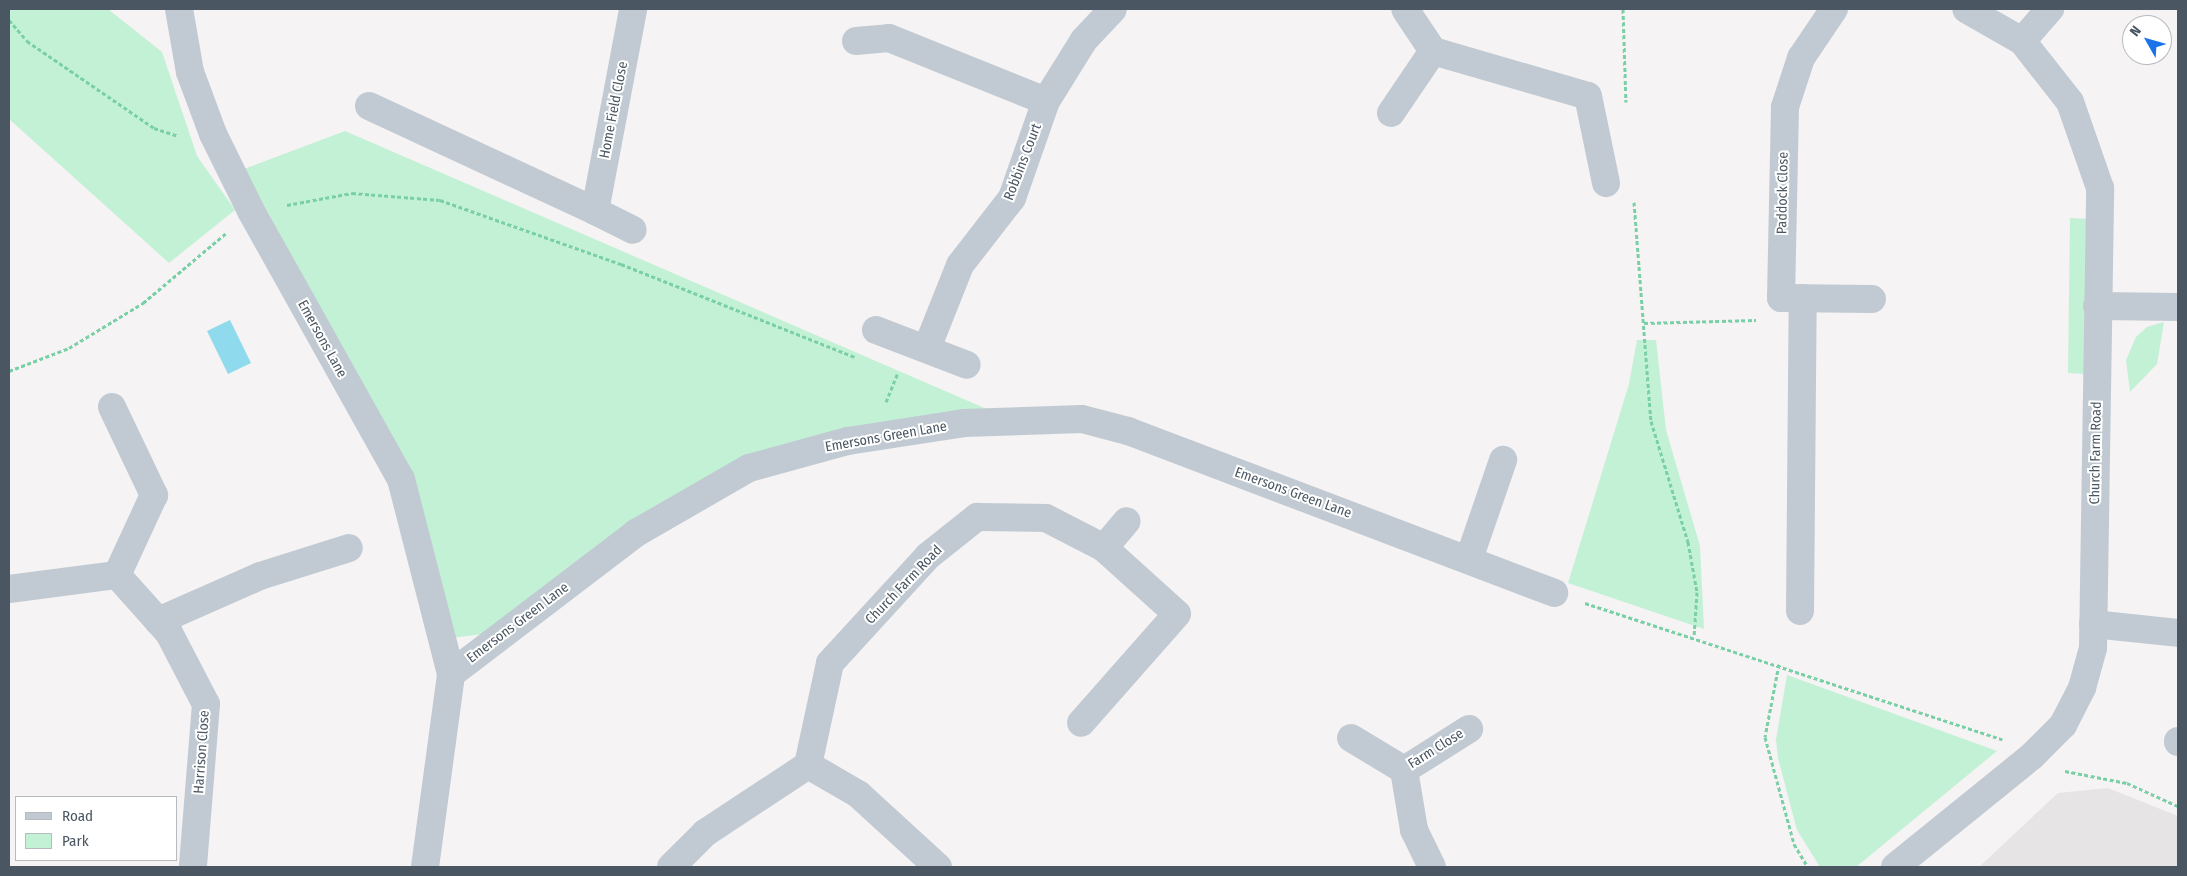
<!DOCTYPE html>
<style>
body{margin:0}
#map{position:relative;width:2187px;height:876px;overflow:hidden;background:#f5f3f3;font-family:"Fira Sans Condensed",sans-serif}
div>[style]{position:absolute}
.education>*{inset:0;background:#e6e4e5}
.green>*{inset:0;background:#c3f1d5}
.water>*{inset:0;background:#90daee}
.path>*{height:3px;margin-top:-1.5px;transform-origin:0;background:repeating-linear-gradient(90deg,#7ad0a6 0 4px,transparent 0 6.5px)}
.minor>*{height:28px;margin:-14px;padding:0 14px;transform-origin:14px;border-radius:14px;background:#c1cad2}
span{translate:-50% -50%;white-space:nowrap;text-align:center;line-height:1.15;-webkit-text-stroke:4px #fff;paint-order:stroke}
.street-label{font-size:14px;color:#4a5661}
.frame{position:absolute;inset:0;border:10px solid #4a5661;pointer-events:none}
.legend{position:absolute;left:15px;top:796px;width:162px;height:65px;box-sizing:border-box;background:#fff;border:1px solid #b7bbc0;margin:0;padding:6px 9px;list-style:none;font-size:15px;color:#4a5661}
.legend li{display:flex;align-items:center;gap:10px;height:25px}
.legend b{width:25px;border:1px solid #b7bbc0}
.north{position:absolute;left:2122px;top:15px;width:50px;height:50px;box-sizing:border-box;background:#fff;border:1px solid #b7bbc0;border-radius:50%;rotate:308deg;font-size:14px;font-weight:700;line-height:20px;text-align:center;color:#4a5661}
.north::after{content:'';display:block;margin:auto;width:18px;height:22px;background:#1a73e8;clip-path:polygon(50% 0,100% 100%,50% 72%,0 100%)}
</style>
<div id="map">
<div class="education">
<div style="clip-path:polygon(2108px 788px,2178px 816px,2178px 867px,1979px 867px,2058px 793px)"></div>
</div>
<div class="green">
<div style="clip-path:polygon(9px 9px,108px 9px,162px 52px,197px 156px,235px 210px,169px 263px,9px 119px)"></div>
<div style="clip-path:polygon(345px 131px,989px 410px,755px 455px,483px 634px,451px 638px,408px 470px,244px 169px)"></div>
<div style="clip-path:polygon(2070px 218px,2089px 219px,2086px 374px,2068px 373px)"></div>
<div style="clip-path:polygon(2164px 322px,2157px 364px,2130px 392px,2126px 360px,2136px 337px,2147px 327px)"></div>
<div style="clip-path:polygon(1637px 340px,1656px 340px,1666px 430px,1700px 546px,1704px 629px,1568px 583px,1629px 384px)"></div>
<div style="clip-path:polygon(1787px 675px,1997px 751px,1856px 867px,1820px 867px,1797px 830px,1778px 758px,1776px 740px)"></div>
</div>
<div class="water">
<div style="clip-path:polygon(230px 320px,251px 363px,228px 374px,207px 331px)"></div>
</div>
<div class="path">
<div style="left:1623px;top:9px;width:93px;rotate:88.2deg"></div>
<div style="left:9px;top:20px;width:28px;rotate:49deg"></div>
<div style="left:27px;top:41px;width:154px;rotate:34.4deg"></div>
<div style="left:154px;top:128px;width:25px;rotate:18deg"></div>
<div style="left:1634px;top:202px;width:220px;rotate:85.6deg"></div>
<div style="left:1651px;top:421px;width:127px;rotate:73deg"></div>
<div style="left:1688px;top:542px;width:51px;rotate:79.8deg"></div>
<div style="left:1697px;top:592px;width:45px;rotate:93.8deg"></div>
<div style="left:287px;top:205px;width:66px;rotate:-10.5deg"></div>
<div style="left:352px;top:193px;width:88px;rotate:4.5deg"></div>
<div style="left:440px;top:200px;width:192px;rotate:19.5deg"></div>
<div style="left:621px;top:264px;width:252px;rotate:21.7deg"></div>
<div style="left:1644px;top:323px;width:112px;rotate:-1.5deg"></div>
<div style="left:9px;top:371px;width:64px;rotate:-21deg"></div>
<div style="left:69px;top:348px;width:87px;rotate:-31.3deg"></div>
<div style="left:143px;top:303px;width:109px;rotate:-40.1deg"></div>
<div style="left:886px;top:402px;width:31px;rotate:-68deg"></div>
<div style="left:1585px;top:603px;width:439px;rotate:18.1deg"></div>
<div style="left:1779px;top:664px;width:74px;rotate:100.9deg"></div>
<div style="left:1765px;top:737px;width:111px;rotate:74.8deg"></div>
<div style="left:1794px;top:844px;width:27px;rotate:59deg"></div>
<div style="left:2065px;top:771px;width:63px;rotate:11deg"></div>
<div style="left:2127px;top:783px;width:56px;rotate:24.3deg"></div>
</div>
<div class="minor">
<div style="left:179px;top:9px;width:64px;rotate:80.1deg"></div>
<div style="left:190px;top:72px;width:66px;rotate:69.6deg"></div>
<div style="left:213px;top:134px;width:86px;rotate:63.7deg"></div>
<div style="left:251px;top:211px;width:307px;rotate:60.8deg"></div>
<div style="left:401px;top:479px;width:201px;rotate:75.6deg"></div>
<div style="left:1834px;top:9px;width:59px;rotate:124deg"></div>
<div style="left:1801px;top:58px;width:52px;rotate:108.1deg"></div>
<div style="left:1785px;top:107px;width:191px;rotate:91.2deg"></div>
<div style="left:1781px;top:298px;width:91px;rotate:0.6deg"></div>
<div style="left:856px;top:41px;width:33px;rotate:-5deg"></div>
<div style="left:889px;top:38px;width:169px;rotate:21.9deg"></div>
<div style="left:2022px;top:41px;width:43px;rotate:-48.8deg"></div>
<div style="left:1433px;top:51px;width:161px;rotate:16.2deg"></div>
<div style="left:1588px;top:96px;width:89px;rotate:78.3deg"></div>
<div style="left:369px;top:106px;width:249px;rotate:24.9deg"></div>
<div style="left:595px;top:211px;width:206px;rotate:-79.3deg"></div>
<div style="left:1391px;top:113px;width:75px;rotate:-55.9deg"></div>
<div style="left:1433px;top:51px;width:50px;rotate:-123.7deg"></div>
<div style="left:595px;top:211px;width:42px;rotate:26.6deg"></div>
<div style="left:2097px;top:306px;width:81px;rotate:0.7deg"></div>
<div style="left:876px;top:330px;width:97px;rotate:21deg"></div>
<div style="left:927px;top:348px;width:89px;rotate:-68.3deg"></div>
<div style="left:960px;top:265px;width:85px;rotate:-52.2deg"></div>
<div style="left:1012px;top:198px;width:103px;rotate:-70.7deg"></div>
<div style="left:1046px;top:101px;width:72px;rotate:-58.1deg"></div>
<div style="left:1084px;top:40px;width:42px;rotate:-46.9deg"></div>
<div style="left:112px;top:407px;width:98px;rotate:64.5deg"></div>
<div style="left:154px;top:495px;width:88px;rotate:114.8deg"></div>
<div style="left:1104px;top:548px;width:35px;rotate:-50deg"></div>
<div style="left:1469px;top:559px;width:105px;rotate:-71deg"></div>
<div style="left:9px;top:589px;width:109px;rotate:-7.4deg"></div>
<div style="left:117px;top:575px;width:78px;rotate:48.1deg"></div>
<div style="left:169px;top:633px;width:80px;rotate:62.5deg"></div>
<div style="left:206px;top:704px;width:164px;rotate:94.6deg"></div>
<div style="left:1800px;top:611px;width:313px;rotate:-89.5deg"></div>
<div style="left:158px;top:621px;width:111px;rotate:-23.8deg"></div>
<div style="left:260px;top:576px;width:93px;rotate:-17.5deg"></div>
<div style="left:2093px;top:624px;width:85px;rotate:6deg"></div>
<div style="left:1351px;top:738px;width:62px;rotate:31.1deg"></div>
<div style="left:1404px;top:770px;width:61px;rotate:80.5deg"></div>
<div style="left:1414px;top:830px;width:41px;rotate:64.1deg"></div>
<div style="left:2178px;top:741px;width:1px;rotate:90deg"></div>
<div style="left:1404px;top:770px;width:77px;rotate:-32.2deg"></div>
<div style="left:425px;top:867px;width:195px;rotate:-82.3deg"></div>
<div style="left:451px;top:674px;width:233px;rotate:-37.3deg"></div>
<div style="left:636px;top:533px;width:130px;rotate:-29.9deg"></div>
<div style="left:749px;top:468px;width:103px;rotate:-15.3deg"></div>
<div style="left:848px;top:441px;width:117px;rotate:-8.8deg"></div>
<div style="left:964px;top:423px;width:118px;rotate:-1.9deg"></div>
<div style="left:1082px;top:419px;width:48px;rotate:14.6deg"></div>
<div style="left:1128px;top:431px;width:456px;rotate:20.8deg"></div>
<div style="left:671px;top:867px;width:48px;rotate:-45deg"></div>
<div style="left:705px;top:833px;width:123px;rotate:-33.4deg"></div>
<div style="left:938px;top:867px;width:108px;rotate:-137.6deg"></div>
<div style="left:858px;top:794px;width:58px;rotate:-149.9deg"></div>
<div style="left:808px;top:765px;width:104px;rotate:-77.8deg"></div>
<div style="left:830px;top:663px;width:145px;rotate:-47.5deg"></div>
<div style="left:928px;top:556px;width:63px;rotate:-38.5deg"></div>
<div style="left:977px;top:517px;width:69px;rotate:0.8deg"></div>
<div style="left:1046px;top:518px;width:65px;rotate:27.3deg"></div>
<div style="left:1104px;top:548px;width:98px;rotate:42.1deg"></div>
<div style="left:1177px;top:614px;width:145px;rotate:131.4deg"></div>
<div style="left:1895px;top:867px;width:176px;rotate:-39deg"></div>
<div style="left:2032px;top:756px;width:44px;rotate:-45deg"></div>
<div style="left:2063px;top:725px;width:42px;rotate:-62.8deg"></div>
<div style="left:2082px;top:688px;width:41px;rotate:-74.6deg"></div>
<div style="left:2093px;top:648px;width:460px;rotate:-89.1deg"></div>
<div style="left:2100px;top:188px;width:91px;rotate:-109.2deg"></div>
<div style="left:2070px;top:102px;width:78px;rotate:-128.2deg"></div>
<div style="left:2022px;top:41px;width:64px;rotate:-150.3deg"></div>
</div>
<div class="street-label">
<span style="left:614px;top:110px;rotate:-79deg">Home Field Close</span>
<span style="left:1023px;top:162px;rotate:-69deg">Robbins Court</span>
<span style="left:1783px;top:193px;rotate:-89deg">Paddock Close</span>
<span style="left:322px;top:339px;rotate:61deg">Emersons Lane</span>
<span style="left:886px;top:437px;rotate:-10deg">Emersons Green Lane</span>
<span style="left:2096px;top:453px;rotate:-89deg">Church Farm Road</span>
<span style="left:1293px;top:493px;rotate:20deg">Emersons Green Lane</span>
<span style="left:904px;top:585px;rotate:-46deg">Church Farm Road</span>
<span style="left:518px;top:623px;rotate:-37deg">Emersons Green Lane</span>
<span style="left:1436px;top:749px;rotate:-32deg">Farm Close</span>
<span style="left:202px;top:752px;rotate:-86deg">Harrison Close</span>
</div>
<div class="frame"></div>
<ul class="legend">
<li><b style="height:6px;background:#c1cad2"></b>Road</li>
<li><b style="height:14px;background:#c3f1d5"></b>Park</li>
</ul>
<div class="north">N</div>
</div>
